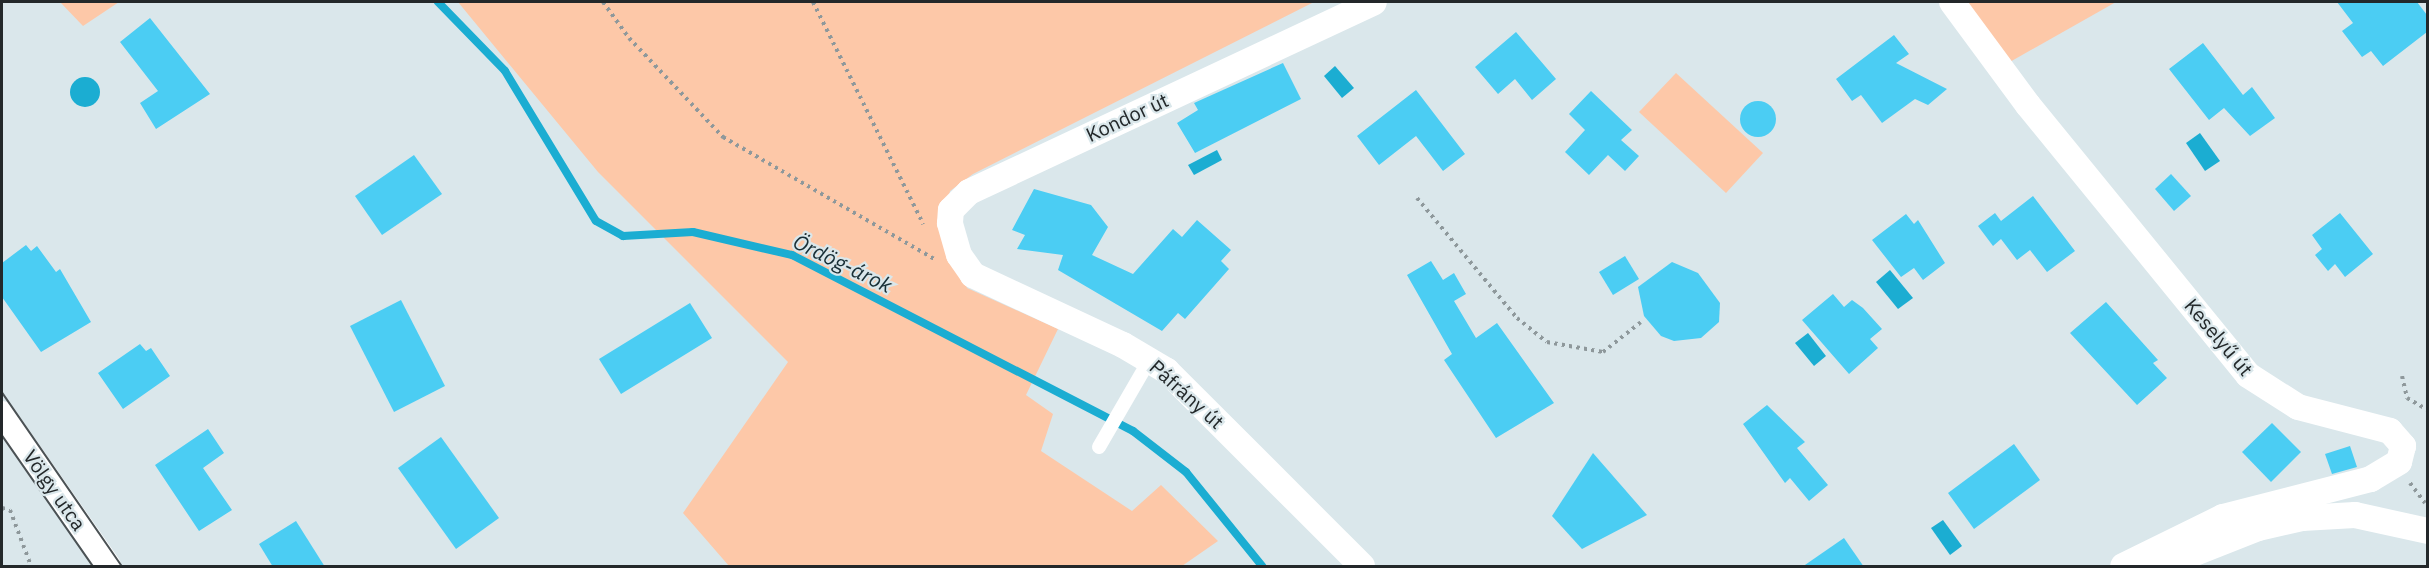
<!DOCTYPE html>
<meta charset="utf-8">
<style>
body{margin:0}
#map{position:relative;width:2429px;height:568px;overflow:hidden;background:#dae7eb;font-family:"IBM Plex Sans",sans-serif}
div>[style]{position:absolute}
.green>*{inset:0;background:#fdc8a8}
.water>*{inset:0;background:#1badd2}
.round{border-radius:50%}
.stream>*{height:8px;margin:-4px;padding:0 4px;transform-origin:4px;border-radius:4px;background:#1badd2}
.building>*{inset:0;background:#4bcdf3}
.path>*{height:4px;margin-top:-2px;transform-origin:0;background:repeating-linear-gradient(90deg,#8e989b 0 3px,transparent 0 7.5px)}
.service>*{height:14px;margin:-7px;padding:0 7px;transform-origin:7px;border-radius:7px;background:#fff}
.minor>*{height:26px;margin:-13px;padding:0 13px;transform-origin:13px;border-radius:13px;background:#fff}
.tram>*{height:1.5px;margin:-0.75px;padding:0 0.75px;transform-origin:0.75px;border-radius:0.75px;background:#4b5255}
span{translate:-50% -50%;white-space:nowrap;text-align:center;line-height:1.15;-webkit-text-stroke:4.5px #dae7eb;paint-order:stroke}
.street-label{font-size:20px;color:#23282a}
.water-label{font-size:21px;color:#192f36;font-style:italic}
.frame{position:absolute;inset:0;border:3px solid #23282a;pointer-events:none}
</style>
<div id="map">
<div class="green">
<div style="clip-path:polygon(60px 2px,119px 2px,83px 26px)"></div>
<div style="clip-path:polygon(458px 2px,1314px 2px,973px 174px,950px 191px,946px 209px,967px 288px,1058px 329px,1026px 395px,1053px 414px,1041px 451px,1132px 511px,1161px 485px,1218px 541px,1182px 566px,729px 566px,683px 513px,788px 362px,598px 172px)"></div>
<div style="clip-path:polygon(1952px 2px,2116px 2px,2001px 67px)"></div>
<div style="clip-path:polygon(1676px 73px,1763px 153px,1726px 193px,1639px 112px)"></div>
</div>
<div class="water">
<div style="clip-path:polygon(1335px 66px,1354px 88px,1342px 98px,1324px 76px)"></div>
<div class="round" style="left:70px;top:77px;width:30px;height:30px"></div>
<div style="clip-path:polygon(2200px 133px,2220px 161px,2205px 171px,2186px 143px)"></div>
<div style="clip-path:polygon(1217px 150px,1222px 160px,1194px 175px,1188px 165px)"></div>
<div style="clip-path:polygon(1890px 270px,1913px 298px,1898px 309px,1876px 282px)"></div>
<div style="clip-path:polygon(1808px 333px,1826px 356px,1814px 366px,1795px 343px)"></div>
<div style="clip-path:polygon(1943px 520px,1962px 546px,1950px 555px,1931px 528px)"></div>
</div>
<div class="stream">
<div style="left:438px;top:2px;width:96px;rotate:45.8deg"></div>
<div style="left:505px;top:71px;width:175px;rotate:58.8deg"></div>
<div style="left:596px;top:221px;width:31px;rotate:29deg"></div>
<div style="left:623px;top:236px;width:70px;rotate:-3.3deg"></div>
<div style="left:693px;top:232px;width:102px;rotate:13.1deg"></div>
<div style="left:792px;top:255px;width:384px;rotate:27.3deg"></div>
<div style="left:1133px;top:431px;width:67px;rotate:37.7deg"></div>
<div style="left:1186px;top:472px;width:121px;rotate:51deg"></div>
</div>
<div class="building">
<div style="clip-path:polygon(2337px 2px,2417px 2px,2427px 15px,2427px 32px,2383px 66px,2371px 51px,2362px 57px,2342px 31px,2353px 23px)"></div>
<div style="clip-path:polygon(150px 18px,210px 94px,156px 129px,140px 103px,158px 91px,120px 42px)"></div>
<div style="clip-path:polygon(1516px 32px,1556px 79px,1532px 100px,1515px 79px,1498px 94px,1475px 67px)"></div>
<div style="clip-path:polygon(1894px 35px,1909px 54px,1896px 63px,1947px 89px,1928px 105px,1915px 99px,1882px 123px,1861px 95px,1852px 101px,1836px 79px)"></div>
<div style="clip-path:polygon(2203px 43px,2243px 95px,2252px 87px,2275px 118px,2250px 136px,2224px 108px,2209px 120px,2169px 69px)"></div>
<div style="clip-path:polygon(1283px 63px,1301px 99px,1195px 153px,1177px 123px,1198px 110px,1194px 103px)"></div>
<div style="clip-path:polygon(1416px 90px,1465px 154px,1443px 171px,1416px 136px,1379px 165px,1357px 136px)"></div>
<div style="clip-path:polygon(1591px 91px,1632px 130px,1621px 140px,1639px 156px,1625px 171px,1608px 155px,1589px 175px,1565px 152px,1585px 130px,1569px 114px)"></div>
<div class="round" style="left:1740px;top:101px;width:36px;height:36px"></div>
<div style="clip-path:polygon(414px 155px,442px 194px,382px 235px,355px 196px)"></div>
<div style="clip-path:polygon(2171px 174px,2191px 196px,2174px 211px,2155px 189px)"></div>
<div style="clip-path:polygon(1034px 189px,1091px 205px,1108px 227px,1092px 255px,1133px 274px,1173px 229px,1182px 237px,1197px 220px,1231px 250px,1221px 261px,1229px 269px,1185px 319px,1178px 313px,1162px 331px,1058px 270px,1063px 255px,1017px 249px,1025px 235px,1012px 230px)"></div>
<div style="clip-path:polygon(2033px 196px,2075px 251px,2047px 272px,2030px 250px,2017px 260px,2001px 239px,1993px 246px,1978px 226px,1995px 213px,2001px 221px)"></div>
<div style="clip-path:polygon(2340px 213px,2373px 254px,2345px 277px,2335px 264px,2328px 271px,2315px 255px,2322px 249px,2312px 235px)"></div>
<div style="clip-path:polygon(1906px 214px,1914px 224px,1918px 220px,1945px 263px,1923px 280px,1914px 268px,1901px 277px,1872px 240px)"></div>
<div style="clip-path:polygon(26px 245px,31px 251px,37px 246px,56px 272px,60px 269px,91px 322px,41px 352px,2px 297px,2px 263px)"></div>
<div style="clip-path:polygon(1625px 256px,1639px 279px,1613px 295px,1599px 272px)"></div>
<div style="clip-path:polygon(1431px 261px,1443px 280px,1454px 273px,1466px 294px,1454px 301px,1476px 338px,1497px 323px,1554px 403px,1496px 438px,1444px 360px,1452px 354px,1407px 275px)"></div>
<div style="clip-path:polygon(1672px 262px,1698px 273px,1720px 303px,1719px 322px,1701px 338px,1674px 341px,1661px 336px,1644px 316px,1638px 287px)"></div>
<div style="clip-path:polygon(1833px 294px,1844px 307px,1852px 300px,1863px 308px,1882px 329px,1870px 339px,1878px 348px,1849px 374px,1802px 320px)"></div>
<div style="clip-path:polygon(401px 300px,445px 386px,394px 412px,350px 326px)"></div>
<div style="clip-path:polygon(2106px 302px,2158px 360px,2153px 363px,2167px 378px,2137px 405px,2070px 333px)"></div>
<div style="clip-path:polygon(690px 303px,712px 338px,621px 394px,599px 359px)"></div>
<div style="clip-path:polygon(140px 344px,146px 351px,151px 348px,170px 376px,123px 409px,98px 373px)"></div>
<div style="clip-path:polygon(1767px 405px,1805px 442px,1797px 448px,1828px 485px,1809px 501px,1790px 478px,1785px 483px,1743px 424px)"></div>
<div style="clip-path:polygon(2272px 423px,2301px 452px,2271px 482px,2242px 452px)"></div>
<div style="clip-path:polygon(208px 429px,224px 453px,203px 468px,232px 510px,199px 531px,155px 465px)"></div>
<div style="clip-path:polygon(441px 437px,499px 518px,456px 549px,398px 468px)"></div>
<div style="clip-path:polygon(2014px 444px,2040px 480px,1974px 529px,1948px 493px)"></div>
<div style="clip-path:polygon(2350px 446px,2357px 467px,2332px 474px,2325px 454px)"></div>
<div style="clip-path:polygon(1593px 453px,1647px 515px,1582px 549px,1552px 516px)"></div>
<div style="clip-path:polygon(296px 521px,325px 567px,273px 567px,259px 544px)"></div>
<div style="clip-path:polygon(1844px 538px,1864px 567px,1802px 567px)"></div>
</div>
<div class="path">
<div style="left:603px;top:2px;width:44px;rotate:54.2deg"></div>
<div style="left:629px;top:38px;width:137px;rotate:46.5deg"></div>
<div style="left:723px;top:137px;width:244px;rotate:30deg"></div>
<div style="left:813px;top:2px;width:248px;rotate:63.6deg"></div>
<div style="left:1417px;top:198px;width:156px;rotate:50.2deg"></div>
<div style="left:1517px;top:318px;width:38px;rotate:39deg"></div>
<div style="left:1547px;top:342px;width:57px;rotate:10.1deg"></div>
<div style="left:1603px;top:352px;width:48px;rotate:-38.3deg"></div>
<div style="left:2402px;top:376px;width:23px;rotate:77deg"></div>
<div style="left:2407px;top:398px;width:24px;rotate:30deg"></div>
<div style="left:2410px;top:483px;width:25px;rotate:53deg"></div>
<div style="left:2px;top:508px;width:8px;rotate:14deg"></div>
<div style="left:10px;top:510px;width:60px;rotate:69.4deg"></div>
</div>
<div class="service">
<div style="left:1099px;top:447px;width:102px;rotate:-59.9deg"></div>
</div>
<div class="minor">
<div style="left:1952px;top:2px;width:128px;rotate:53.6deg"></div>
<div style="left:2028px;top:105px;width:348px;rotate:50.8deg"></div>
<div style="left:2248px;top:375px;width:59px;rotate:32.6deg"></div>
<div style="left:2298px;top:407px;width:95px;rotate:14.6deg"></div>
<div style="left:2390px;top:431px;width:20px;rotate:49deg"></div>
<div style="left:2403px;top:446px;width:16px;rotate:104deg"></div>
<div style="left:2399px;top:462px;width:33px;rotate:149deg"></div>
<div style="left:2371px;top:479px;width:153px;rotate:165.6deg"></div>
<div style="left:2223px;top:517px;width:111px;rotate:153.9deg"></div>
<div style="left:2px;top:414px;width:185px;rotate:55.1deg"></div>
<div style="left:1362px;top:566px;width:276px;rotate:-135deg"></div>
<div style="left:1167px;top:371px;width:51px;rotate:-149.4deg"></div>
<div style="left:1123px;top:345px;width:166px;rotate:-155deg"></div>
<div style="left:973px;top:275px;width:24px;rotate:-125deg"></div>
<div style="left:959px;top:255px;width:33px;rotate:-106deg"></div>
<div style="left:950px;top:223px;width:13px;rotate:-86deg"></div>
<div style="left:951px;top:210px;width:25px;rotate:-45deg"></div>
<div style="left:969px;top:192px;width:447px;rotate:-25.1deg"></div>
<div style="left:2162px;top:566px;width:103px;rotate:-21.6deg"></div>
<div style="left:2258px;top:528px;width:45px;rotate:-12.8deg"></div>
<div style="left:2302px;top:518px;width:53px;rotate:-3.2deg"></div>
<div style="left:2355px;top:515px;width:75px;rotate:12.4deg"></div>
</div>
<div class="tram">
<div style="left:2px;top:392px;width:211px;rotate:55.4deg"></div>
<div style="left:2px;top:435px;width:160px;rotate:55.2deg"></div>
</div>
<div class="street-label">
<span style="left:1127px;top:117px;rotate:-25deg">Kondor út</span>
<span style="left:2219px;top:337px;rotate:50deg">Keselyű út</span>
<span style="left:1187px;top:394px;rotate:42deg">Páfrány út</span>
<span style="left:55px;top:490px;rotate:55deg">Völgy utca</span>
</div>
<div class="water-label">
<span style="left:843px;top:263px;rotate:26deg">Ördög-árok</span>
</div>
<div class="frame"></div>
</div>
